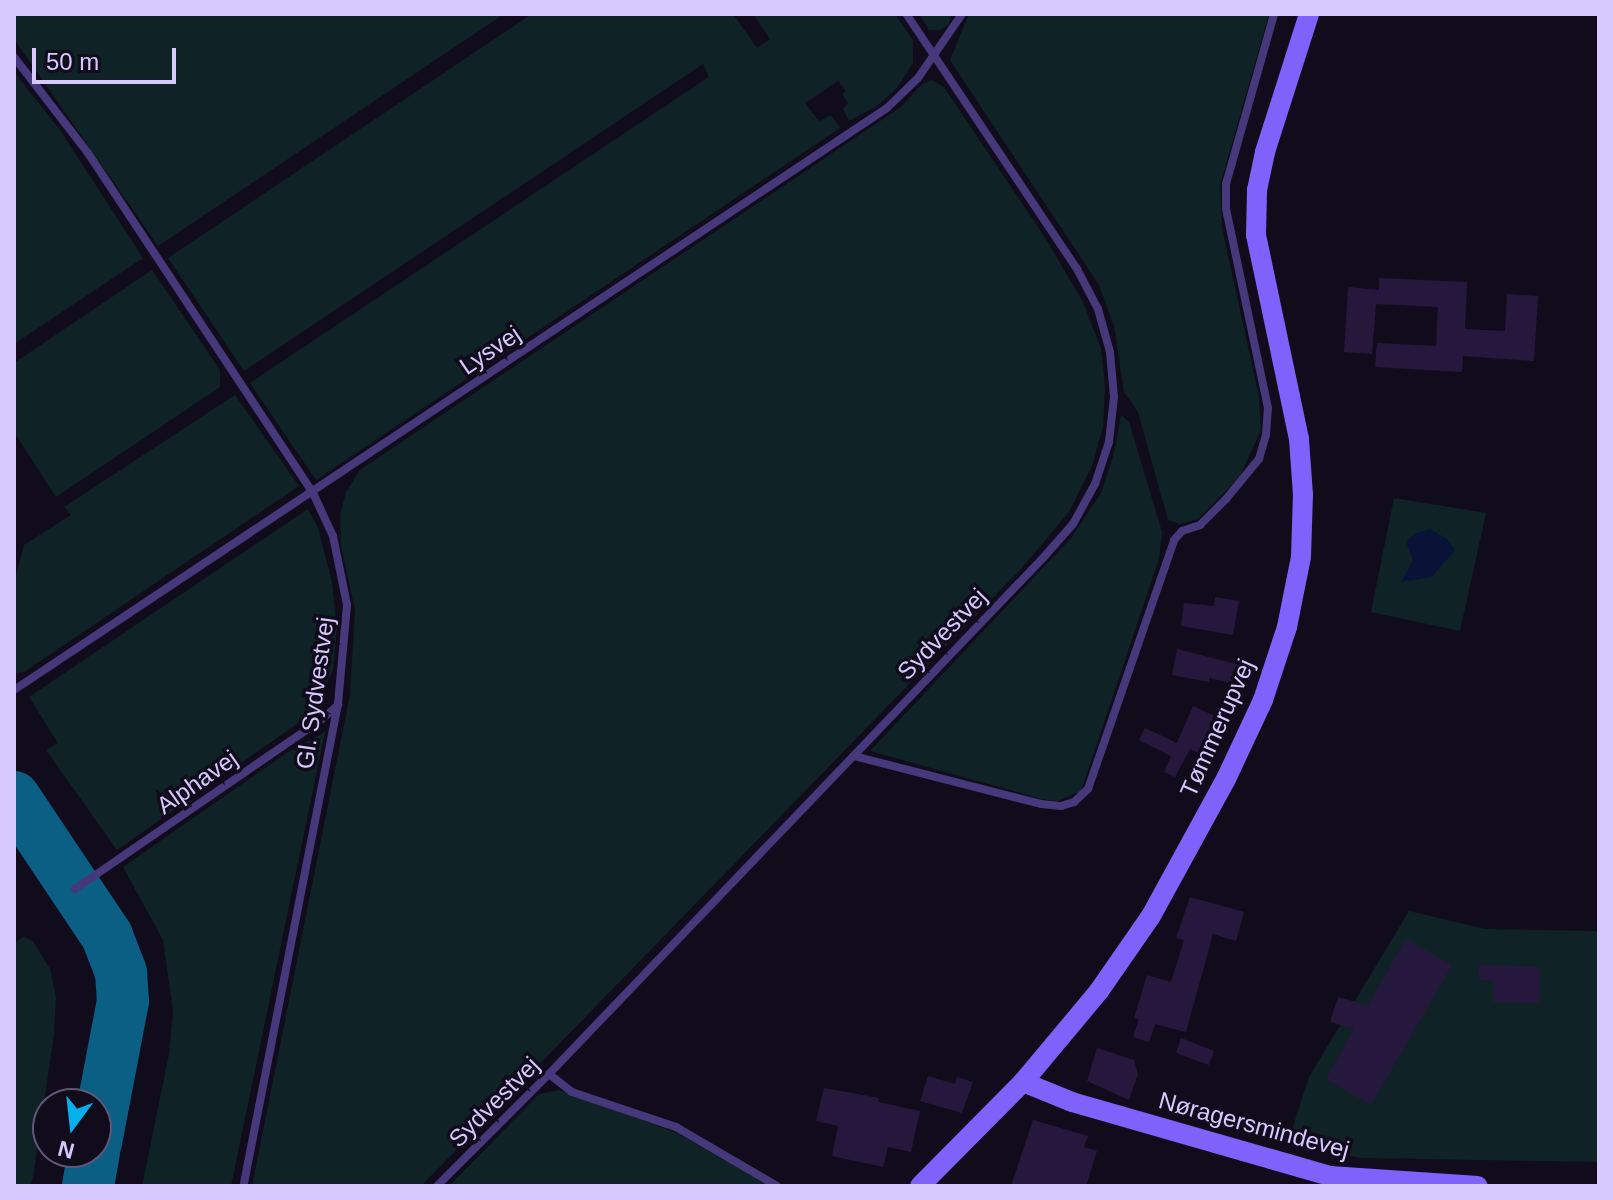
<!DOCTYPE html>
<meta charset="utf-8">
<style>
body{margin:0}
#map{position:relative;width:1613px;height:1200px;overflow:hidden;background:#110c1c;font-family:Helvetica,sans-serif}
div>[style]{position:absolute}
.green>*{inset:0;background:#0f2326}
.water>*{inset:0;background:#091338}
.taxiway>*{height:52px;margin:-26px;padding:0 26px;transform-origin:26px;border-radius:26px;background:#0b5e84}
.building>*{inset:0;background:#26183d}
.lane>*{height:8px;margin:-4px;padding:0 4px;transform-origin:4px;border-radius:4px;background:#45387b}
.secondary>*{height:20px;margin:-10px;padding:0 10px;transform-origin:10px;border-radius:10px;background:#7f61fc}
span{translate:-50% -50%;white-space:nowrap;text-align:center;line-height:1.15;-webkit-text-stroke:7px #110c1c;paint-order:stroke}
.street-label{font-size:24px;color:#d7c8fe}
.frame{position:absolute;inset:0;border:16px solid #d7c8fe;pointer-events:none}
.north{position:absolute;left:32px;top:1088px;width:80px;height:80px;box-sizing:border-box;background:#110c1c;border:2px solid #605776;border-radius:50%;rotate:195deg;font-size:22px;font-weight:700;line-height:32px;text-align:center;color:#d7c8fe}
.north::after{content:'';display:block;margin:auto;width:28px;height:36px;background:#05b0ed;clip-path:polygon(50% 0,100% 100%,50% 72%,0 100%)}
.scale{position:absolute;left:32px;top:48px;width:144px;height:36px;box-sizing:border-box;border:4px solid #d7c8fe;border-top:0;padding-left:10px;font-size:24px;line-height:28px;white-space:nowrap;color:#d7c8fe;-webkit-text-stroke:6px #110c1c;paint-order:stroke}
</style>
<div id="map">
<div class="green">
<div style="clip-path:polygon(14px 14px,504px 14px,158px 246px,14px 39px)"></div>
<div style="clip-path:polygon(532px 14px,733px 14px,757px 48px,770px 39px,753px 14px,895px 14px,913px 40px,913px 63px,896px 89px,877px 106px,849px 121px,843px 109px,848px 103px,842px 94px,846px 91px,838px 81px,805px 103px,819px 121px,831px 115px,840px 128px,316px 480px,250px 383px,709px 77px,703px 64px,244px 371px,168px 258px)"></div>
<div style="clip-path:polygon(919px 14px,952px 14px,949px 24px,940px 30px,929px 30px)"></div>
<div style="clip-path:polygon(969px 14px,1269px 14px,1220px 185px,1222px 228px,1259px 397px,1261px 430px,1240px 476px,1198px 519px,1180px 524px,1168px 520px,1138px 412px,1124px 392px,1114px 326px,1099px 285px,950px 60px)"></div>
<div style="clip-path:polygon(14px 72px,60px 130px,143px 258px,14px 344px)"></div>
<div style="clip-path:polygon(932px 80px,944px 87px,1046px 239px,1083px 302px,1101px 349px,1105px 386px,1103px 427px,1092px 466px,1069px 512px,1020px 570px,421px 1186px,252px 1186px,350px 695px,355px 610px,341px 546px,340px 515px,346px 492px,360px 470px,901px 107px,922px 84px)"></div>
<div style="clip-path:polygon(152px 270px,220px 370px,220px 387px,56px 497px,14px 432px,14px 363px)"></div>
<div style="clip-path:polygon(235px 395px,299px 486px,24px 672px,14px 674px,14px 584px,24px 545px,71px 515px,64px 507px)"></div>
<div style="clip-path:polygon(1121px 415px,1129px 422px,1162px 532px,1159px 559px,1081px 791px,1057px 801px,1042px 799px,870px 751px,1072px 537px,1101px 493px,1114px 453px)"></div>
<div style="clip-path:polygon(1394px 498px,1486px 513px,1460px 631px,1371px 612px)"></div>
<div style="clip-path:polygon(308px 509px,318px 528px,332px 582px,337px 629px,333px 670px,320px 697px,301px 721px,117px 850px,46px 750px,58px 743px,29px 697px)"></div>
<div style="clip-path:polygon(325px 732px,231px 1186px,142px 1186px,169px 1054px,173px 1011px,163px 940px,123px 867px,288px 752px)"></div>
<div style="clip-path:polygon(1409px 911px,1485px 929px,1599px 931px,1599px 1162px,1361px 1158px,1287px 1145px,1309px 1077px)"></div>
<div style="clip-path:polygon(24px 937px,33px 941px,50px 969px,56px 997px,54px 1035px,33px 1177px,30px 1186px,14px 1186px,14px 943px)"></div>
<div style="clip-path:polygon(559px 1090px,677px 1133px,770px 1186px,449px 1186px,539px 1094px)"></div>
</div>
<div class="water">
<div style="clip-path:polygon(1430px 529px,1447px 539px,1455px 550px,1432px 577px,1401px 582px,1413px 560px,1406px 542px,1416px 533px)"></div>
</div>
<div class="taxiway">
<div style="left:14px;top:797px;width:167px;rotate:56.2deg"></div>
<div style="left:107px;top:936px;width:40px;rotate:69deg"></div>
<div style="left:121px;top:973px;width:28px;rotate:86deg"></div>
<div style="left:123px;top:1001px;width:144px;rotate:100.8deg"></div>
<div style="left:88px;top:1186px;width:35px;rotate:-80deg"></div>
</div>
<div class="building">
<div style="clip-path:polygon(1379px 278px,1467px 282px,1465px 329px,1505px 331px,1507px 294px,1538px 296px,1534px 361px,1463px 356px,1462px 372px,1375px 367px,1377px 343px,1436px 346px,1438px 307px,1376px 304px,1372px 354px,1344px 352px,1348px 287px,1379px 290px)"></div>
<div style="clip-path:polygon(1215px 597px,1239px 601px,1233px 635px,1181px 626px,1184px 603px,1214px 606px)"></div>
<div style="clip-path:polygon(1177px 649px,1244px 666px,1240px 685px,1209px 678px,1209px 682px,1172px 675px)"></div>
<div style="clip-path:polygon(1193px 706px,1219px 718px,1202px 755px,1190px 749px,1175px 777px,1164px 772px,1171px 756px,1139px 740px,1145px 728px,1177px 743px)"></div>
<div style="clip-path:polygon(1190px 897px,1244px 912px,1236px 941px,1213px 934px,1186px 1032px,1155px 1024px,1149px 1042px,1133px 1037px,1139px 1019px,1134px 1018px,1147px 975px,1171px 982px,1184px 940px,1176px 938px)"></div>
<div style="clip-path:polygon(1406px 939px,1452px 965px,1371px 1105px,1326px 1079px,1354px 1029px,1330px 1022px,1338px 997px,1368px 1005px)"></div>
<div style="clip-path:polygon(1479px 965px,1540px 967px,1539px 1003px,1493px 1002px,1493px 981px,1479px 980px)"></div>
<div style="clip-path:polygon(1181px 1038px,1214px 1051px,1209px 1065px,1176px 1053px)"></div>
<div style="clip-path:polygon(1097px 1048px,1134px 1060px,1138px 1074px,1129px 1100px,1087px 1081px)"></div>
<div style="clip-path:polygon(928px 1076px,955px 1084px,957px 1077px,973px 1082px,962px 1113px,920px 1101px)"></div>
<div style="clip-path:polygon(824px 1088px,879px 1098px,878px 1102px,920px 1111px,911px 1152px,888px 1147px,883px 1167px,832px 1156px,838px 1126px,816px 1121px)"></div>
<div style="clip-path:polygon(1033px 1120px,1088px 1136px,1084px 1147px,1097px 1151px,1086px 1186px,1011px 1186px)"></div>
</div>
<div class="lane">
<div style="left:14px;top:57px;width:121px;rotate:52.4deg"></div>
<div style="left:88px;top:153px;width:408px;rotate:56.5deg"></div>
<div style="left:313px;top:493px;width:47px;rotate:65.1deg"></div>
<div style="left:333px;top:536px;width:70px;rotate:78.5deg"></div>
<div style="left:347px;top:605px;width:99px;rotate:95.2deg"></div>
<div style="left:338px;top:704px;width:491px;rotate:101.1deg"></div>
<div style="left:14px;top:690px;width:1049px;rotate:-33.69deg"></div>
<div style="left:887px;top:108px;width:43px;rotate:-44.1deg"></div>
<div style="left:918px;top:78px;width:78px;rotate:-55.5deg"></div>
<div style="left:854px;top:756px;width:193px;rotate:14.4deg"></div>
<div style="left:1041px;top:804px;width:20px;rotate:6deg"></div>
<div style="left:1061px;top:806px;width:14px;rotate:-17deg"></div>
<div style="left:1074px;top:802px;width:19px;rotate:-43deg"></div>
<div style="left:1088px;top:789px;width:263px;rotate:-70.9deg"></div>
<div style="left:1174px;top:540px;width:12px;rotate:-48deg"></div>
<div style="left:1182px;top:531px;width:19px;rotate:-18deg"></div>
<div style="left:1200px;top:525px;width:37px;rotate:-45deg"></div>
<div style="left:1226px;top:499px;width:52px;rotate:-50.5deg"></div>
<div style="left:1259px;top:459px;width:25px;rotate:-74deg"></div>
<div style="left:1266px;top:435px;width:27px;rotate:-86deg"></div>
<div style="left:1268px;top:408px;width:204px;rotate:-101.9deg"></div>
<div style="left:1226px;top:208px;width:24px;rotate:-90deg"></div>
<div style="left:1226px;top:184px;width:177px;rotate:-74.2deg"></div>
<div style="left:75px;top:889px;width:298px;rotate:-34.5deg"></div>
<div style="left:321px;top:720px;width:23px;rotate:-41deg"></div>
<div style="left:549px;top:1074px;width:29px;rotate:38deg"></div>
<div style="left:572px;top:1092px;width:110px;rotate:18.6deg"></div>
<div style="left:676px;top:1127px;width:117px;rotate:30.3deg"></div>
<div style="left:437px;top:1186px;width:158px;rotate:-45deg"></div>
<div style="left:549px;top:1074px;width:714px;rotate:-46.25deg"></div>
<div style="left:1043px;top:558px;width:45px;rotate:-48.6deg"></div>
<div style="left:1073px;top:524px;width:46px;rotate:-61.2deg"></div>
<div style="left:1095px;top:484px;width:44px;rotate:-71.6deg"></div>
<div style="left:1109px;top:442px;width:45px;rotate:-83.7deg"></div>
<div style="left:1114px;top:397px;width:45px;rotate:-95.1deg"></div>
<div style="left:1110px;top:352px;width:45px;rotate:-105.6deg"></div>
<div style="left:1098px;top:309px;width:45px;rotate:-117.7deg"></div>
<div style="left:1077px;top:269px;width:307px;rotate:-123.8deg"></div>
</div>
<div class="secondary">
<div style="left:1023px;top:1082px;width:53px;rotate:22.2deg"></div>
<div style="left:1072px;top:1102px;width:268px;rotate:16deg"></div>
<div style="left:1330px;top:1176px;width:148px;rotate:3.9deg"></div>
<div style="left:920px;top:1186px;width:146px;rotate:-45.3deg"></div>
<div style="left:1023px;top:1082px;width:119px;rotate:-50.1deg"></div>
<div style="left:1099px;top:991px;width:91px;rotate:-55.3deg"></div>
<div style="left:1151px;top:916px;width:156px;rotate:-61.3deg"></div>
<div style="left:1226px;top:779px;width:87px;rotate:-64.9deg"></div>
<div style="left:1263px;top:700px;width:77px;rotate:-71.8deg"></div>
<div style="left:1287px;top:627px;width:71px;rotate:-78.7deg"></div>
<div style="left:1301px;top:557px;width:62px;rotate:-88.2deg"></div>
<div style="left:1303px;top:495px;width:56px;rotate:-94.1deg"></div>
<div style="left:1299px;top:439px;width:208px;rotate:-101.9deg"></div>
<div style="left:1256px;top:235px;width:45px;rotate:-88.7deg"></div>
<div style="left:1257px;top:190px;width:39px;rotate:-78deg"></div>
<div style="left:1265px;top:152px;width:145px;rotate:-72.3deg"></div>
</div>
<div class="street-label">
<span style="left:490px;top:350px;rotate:-34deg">Lysvej</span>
<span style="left:942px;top:634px;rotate:-46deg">Sydvestvej</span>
<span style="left:315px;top:693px;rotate:-82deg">Gl. Sydvestvej</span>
<span style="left:1217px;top:728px;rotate:-66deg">Tømmerupvej</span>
<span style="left:197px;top:782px;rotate:-35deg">Alphavej</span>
<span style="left:494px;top:1102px;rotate:-45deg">Sydvestvej</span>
<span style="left:1254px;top:1125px;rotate:15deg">Nøragersmindevej</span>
</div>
<div class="frame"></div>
<div class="north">N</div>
<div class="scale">50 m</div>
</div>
